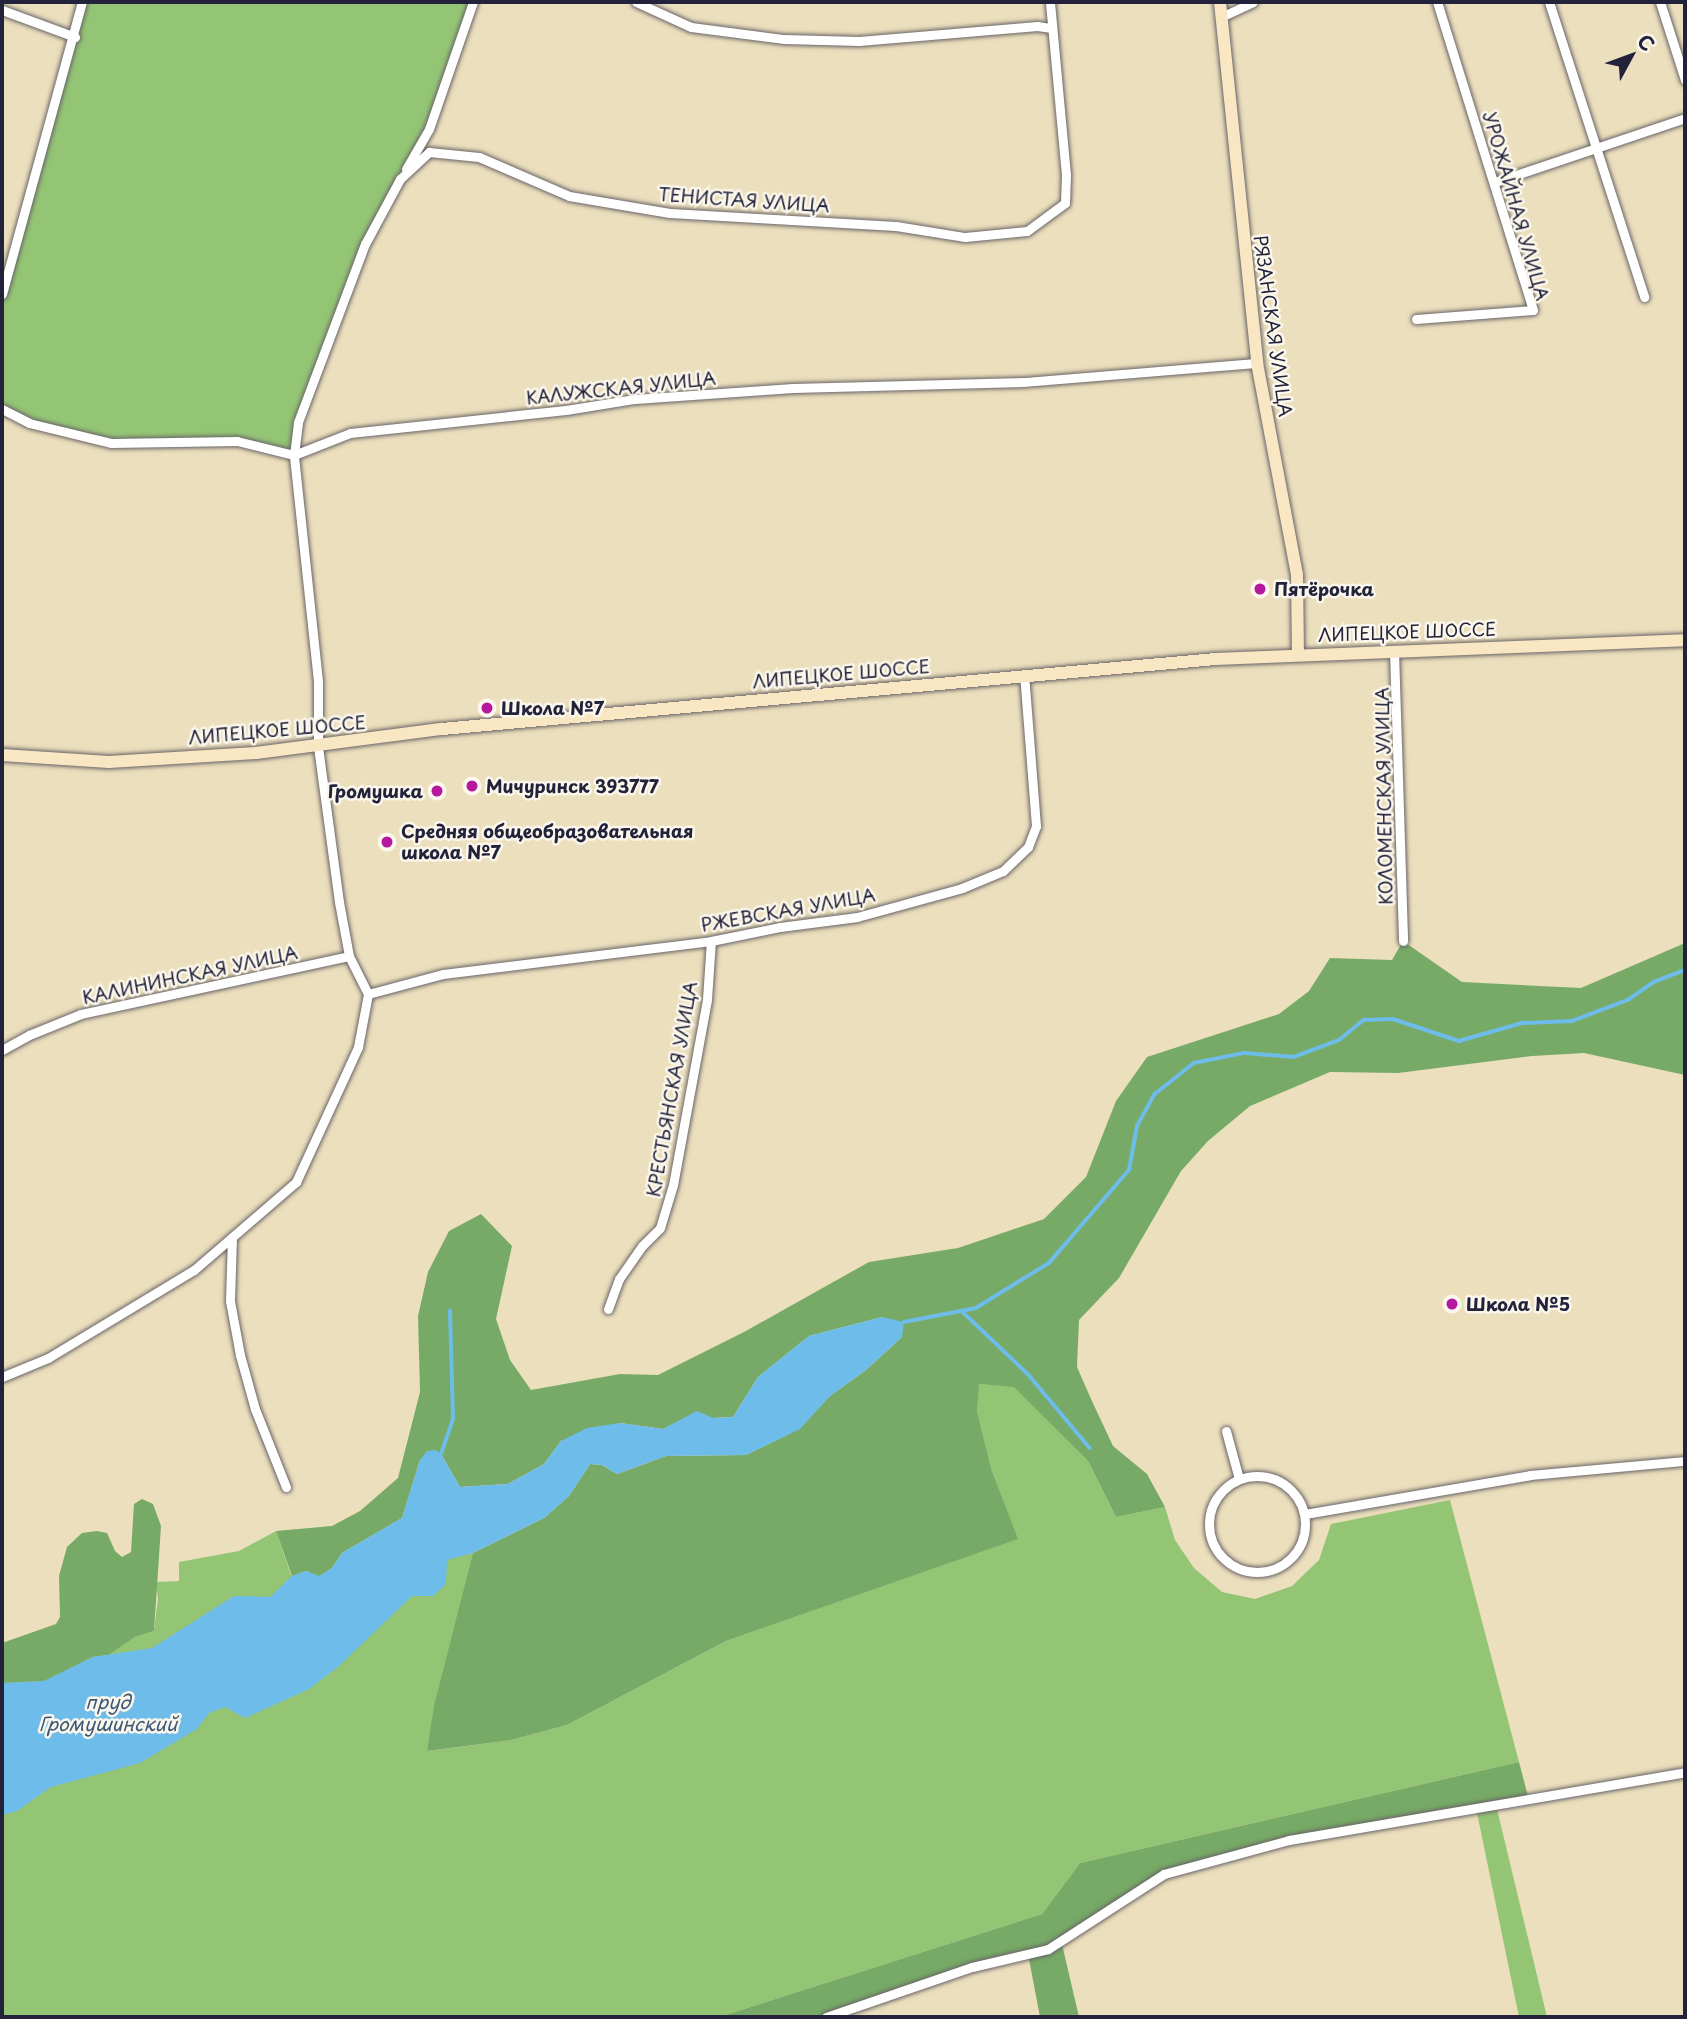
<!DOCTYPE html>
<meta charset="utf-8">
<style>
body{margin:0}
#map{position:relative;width:1687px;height:2019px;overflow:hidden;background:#ecdfbd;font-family:"Playpen Sans",sans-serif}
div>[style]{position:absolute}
.green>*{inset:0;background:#94c575}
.forest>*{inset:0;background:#7a6}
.water>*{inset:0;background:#6ebce9}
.stream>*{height:3.5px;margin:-1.75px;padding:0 1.75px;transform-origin:1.75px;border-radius:1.75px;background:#6ebce9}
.roads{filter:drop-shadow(0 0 2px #696468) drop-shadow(0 0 2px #696468)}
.street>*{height:9px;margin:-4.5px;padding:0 4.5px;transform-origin:4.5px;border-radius:4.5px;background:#fff}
.street>.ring{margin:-4.5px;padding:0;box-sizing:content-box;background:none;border:9px solid #fff;border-radius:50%}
.secondary>*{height:12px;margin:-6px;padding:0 6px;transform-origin:6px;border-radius:6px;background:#f9e7c3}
.dots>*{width:19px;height:19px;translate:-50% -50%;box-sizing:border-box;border:4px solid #fbf7ec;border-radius:50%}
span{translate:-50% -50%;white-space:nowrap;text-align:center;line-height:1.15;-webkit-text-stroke:5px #fbf7ec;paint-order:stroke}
.street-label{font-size:18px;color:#22223b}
.poi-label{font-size:18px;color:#22223b;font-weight:700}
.left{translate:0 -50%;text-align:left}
.right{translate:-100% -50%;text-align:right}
.water-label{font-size:19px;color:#3d5878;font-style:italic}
.frame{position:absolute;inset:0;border:4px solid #22223b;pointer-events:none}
.north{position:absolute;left:1596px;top:21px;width:70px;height:70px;-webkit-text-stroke:5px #fbf7ec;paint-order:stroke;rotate:49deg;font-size:19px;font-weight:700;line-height:28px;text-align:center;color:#22223b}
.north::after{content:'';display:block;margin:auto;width:24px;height:32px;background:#22223b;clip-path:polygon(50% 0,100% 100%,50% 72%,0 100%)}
</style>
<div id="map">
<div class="green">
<div style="clip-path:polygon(82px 2px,473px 2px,429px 129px,365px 244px,298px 422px,294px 455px,237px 441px,111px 443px,29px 423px,2px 409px,2px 294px)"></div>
<div style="clip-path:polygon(978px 1384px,1014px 1386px,1088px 1461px,1116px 1517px,1165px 1507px,1175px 1540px,1194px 1568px,1222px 1592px,1255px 1599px,1292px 1586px,1319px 1560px,1331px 1524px,1450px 1500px,1519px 1762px,1080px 1863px,1042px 1914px,719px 2017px,2px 2017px,2px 1683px,109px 1655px,135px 1637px,154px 1631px,158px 1598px,155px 1582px,179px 1581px,179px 1562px,239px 1551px,276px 1531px,291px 1575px,473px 1553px,427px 1751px,511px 1740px,567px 1725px,726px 1641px,1017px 1539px,992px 1471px,977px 1411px)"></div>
<div style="clip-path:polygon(1496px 1805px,1547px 2017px,1519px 2017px,1476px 1808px)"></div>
</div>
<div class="forest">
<div style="clip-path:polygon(1403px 941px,1462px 982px,1581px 988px,1685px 943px,1685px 1075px,1584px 1053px,1532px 1056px,1398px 1073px,1330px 1072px,1250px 1106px,1208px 1141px,1181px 1171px,1119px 1278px,1079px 1320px,1077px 1367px,1091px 1399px,1113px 1446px,1147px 1474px,1165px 1507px,1116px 1517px,1088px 1461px,1014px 1387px,979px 1384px,977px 1411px,992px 1471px,1018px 1539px,726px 1641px,567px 1725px,511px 1740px,427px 1751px,434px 1706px,473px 1553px,544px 1518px,569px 1496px,590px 1464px,602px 1465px,617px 1474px,666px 1456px,746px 1455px,799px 1429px,830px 1396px,866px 1370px,902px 1337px,882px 1317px,809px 1336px,758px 1377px,733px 1417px,713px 1418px,697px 1412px,663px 1429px,620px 1423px,561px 1441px,544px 1464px,508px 1484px,460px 1487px,441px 1454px,420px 1460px,402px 1518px,342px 1553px,332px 1568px,319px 1576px,306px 1571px,292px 1576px,276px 1531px,332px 1526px,360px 1511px,398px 1478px,420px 1392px,418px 1316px,428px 1272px,449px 1231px,481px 1214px,512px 1246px,496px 1319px,510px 1360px,531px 1390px,620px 1374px,658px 1375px,744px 1332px,869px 1262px,958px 1248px,1044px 1219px,1086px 1177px,1116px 1101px,1147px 1057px,1279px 1014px,1309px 991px,1330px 958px,1392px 960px)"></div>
<div style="clip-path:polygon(142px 1499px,153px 1504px,161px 1526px,154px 1631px,135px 1637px,109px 1655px,93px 1657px,44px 1681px,2px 1683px,2px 1643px,56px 1624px,60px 1617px,59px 1576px,67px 1547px,82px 1533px,97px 1531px,107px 1533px,115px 1551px,122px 1557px,131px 1552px,134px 1504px)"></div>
<div style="clip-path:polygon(1519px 1762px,1529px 1800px,1289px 1840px,1164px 1874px,1061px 1940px,1079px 2017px,1040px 2017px,1028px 1954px,826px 2017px,719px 2017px,1042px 1914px,1080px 1863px)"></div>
</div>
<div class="water">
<div style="clip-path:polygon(882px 1317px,904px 1322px,902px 1337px,866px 1370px,830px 1396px,800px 1429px,746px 1455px,666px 1456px,617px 1474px,602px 1465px,590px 1464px,569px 1496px,544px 1518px,473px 1553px,447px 1560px,446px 1584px,433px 1596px,412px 1596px,338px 1667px,309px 1689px,245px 1718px,225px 1707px,209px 1713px,197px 1729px,140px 1763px,51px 1787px,17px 1811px,2px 1815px,2px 1683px,44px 1681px,93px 1657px,152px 1648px,234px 1596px,270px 1597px,292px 1576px,306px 1571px,319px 1576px,332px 1568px,342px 1553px,402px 1518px,420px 1460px,427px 1451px,436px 1450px,441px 1454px,460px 1487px,508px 1484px,544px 1464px,561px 1441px,587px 1428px,620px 1423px,663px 1429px,697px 1411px,713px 1418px,733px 1417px,758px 1377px,809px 1336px)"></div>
</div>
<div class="stream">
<div style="left:962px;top:1311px;width:93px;rotate:43.7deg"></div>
<div style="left:1029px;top:1375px;width:95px;rotate:50.1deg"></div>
<div style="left:904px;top:1322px;width:73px;rotate:-11deg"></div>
<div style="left:976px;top:1308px;width:86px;rotate:-31.7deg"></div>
<div style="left:1049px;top:1263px;width:123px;rotate:-49.3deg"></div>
<div style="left:1129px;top:1170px;width:45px;rotate:-79.7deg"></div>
<div style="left:1137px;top:1126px;width:37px;rotate:-61deg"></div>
<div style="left:1155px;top:1094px;width:50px;rotate:-38.5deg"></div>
<div style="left:1194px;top:1063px;width:51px;rotate:-11.3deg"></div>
<div style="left:1244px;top:1053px;width:50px;rotate:4.6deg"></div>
<div style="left:1294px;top:1057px;width:48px;rotate:-20.7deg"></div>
<div style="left:1339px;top:1040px;width:32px;rotate:-39deg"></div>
<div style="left:1364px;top:1020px;width:29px;rotate:-2deg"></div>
<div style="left:1393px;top:1019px;width:70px;rotate:18.4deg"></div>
<div style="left:1459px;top:1041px;width:66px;rotate:-15.9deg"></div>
<div style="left:1522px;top:1023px;width:50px;rotate:-2.3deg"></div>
<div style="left:1572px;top:1021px;width:60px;rotate:-20.6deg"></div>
<div style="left:1628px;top:1000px;width:32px;rotate:-35deg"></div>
<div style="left:1654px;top:982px;width:33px;rotate:-21deg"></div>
<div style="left:441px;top:1454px;width:37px;rotate:-71deg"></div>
<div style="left:453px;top:1419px;width:108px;rotate:-91.6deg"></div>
</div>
<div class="roads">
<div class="street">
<div style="left:636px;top:2px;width:60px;rotate:24.4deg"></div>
<div style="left:691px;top:27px;width:94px;rotate:7.4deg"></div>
<div style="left:784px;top:39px;width:75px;rotate:1.5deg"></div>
<div style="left:859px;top:41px;width:179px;rotate:-4.8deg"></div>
<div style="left:1037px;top:26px;width:15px;rotate:8deg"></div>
<div style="left:1549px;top:2px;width:310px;rotate:72.1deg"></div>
<div style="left:1660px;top:2px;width:82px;rotate:72.2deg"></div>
<div style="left:2px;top:10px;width:78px;rotate:20.3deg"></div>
<div style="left:1221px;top:17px;width:35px;rotate:-25deg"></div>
<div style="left:406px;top:169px;width:46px;rotate:-60.1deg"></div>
<div style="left:429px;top:129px;width:134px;rotate:-70.9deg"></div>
<div style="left:1495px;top:182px;width:200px;rotate:-18.6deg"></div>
<div style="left:2px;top:294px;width:303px;rotate:-74.7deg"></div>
<div style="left:1416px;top:319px;width:117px;rotate:-4.4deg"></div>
<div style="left:1533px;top:310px;width:323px;rotate:-107.3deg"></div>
<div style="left:2px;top:409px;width:30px;rotate:27deg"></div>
<div style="left:29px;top:423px;width:84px;rotate:13.7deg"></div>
<div style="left:111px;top:443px;width:126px;rotate:-0.9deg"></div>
<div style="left:237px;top:441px;width:59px;rotate:13.8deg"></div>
<div style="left:294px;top:455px;width:60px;rotate:-21.4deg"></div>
<div style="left:350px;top:433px;width:217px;rotate:-6.1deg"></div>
<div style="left:566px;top:410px;width:70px;rotate:-9.1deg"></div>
<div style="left:635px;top:399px;width:158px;rotate:-4deg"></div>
<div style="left:793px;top:388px;width:231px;rotate:-1.5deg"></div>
<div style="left:1024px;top:382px;width:234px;rotate:-4.7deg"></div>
<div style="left:1394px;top:651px;width:290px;rotate:88.2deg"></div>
<div style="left:368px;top:994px;width:78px;rotate:-14.9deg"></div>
<div style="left:443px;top:974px;width:270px;rotate:-7deg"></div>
<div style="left:711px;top:941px;width:70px;rotate:-11.5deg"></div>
<div style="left:780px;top:927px;width:78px;rotate:-7.4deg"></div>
<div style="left:857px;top:917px;width:109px;rotate:-15.4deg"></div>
<div style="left:962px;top:888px;width:44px;rotate:-22.5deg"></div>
<div style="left:1003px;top:871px;width:35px;rotate:-44deg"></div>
<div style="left:1028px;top:847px;width:22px;rotate:-69deg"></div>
<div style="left:1036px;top:826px;width:152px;rotate:-94.5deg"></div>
<div style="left:2px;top:1050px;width:31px;rotate:-29deg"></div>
<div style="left:29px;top:1035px;width:56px;rotate:-22deg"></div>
<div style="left:81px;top:1014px;width:274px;rotate:-12.2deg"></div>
<div style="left:232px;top:1237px;width:64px;rotate:91.8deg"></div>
<div style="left:230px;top:1301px;width:55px;rotate:79.5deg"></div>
<div style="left:240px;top:1355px;width:56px;rotate:74.5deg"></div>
<div style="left:255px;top:1409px;width:84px;rotate:68.3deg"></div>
<div style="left:608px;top:1309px;width:32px;rotate:-70deg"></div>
<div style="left:619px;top:1279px;width:40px;rotate:-55.1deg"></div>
<div style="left:642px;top:1246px;width:25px;rotate:-45deg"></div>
<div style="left:660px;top:1228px;width:45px;rotate:-73.2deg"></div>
<div style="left:673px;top:1185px;width:189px;rotate:-79.6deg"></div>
<div style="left:707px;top:999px;width:58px;rotate:-86.1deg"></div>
<div style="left:2px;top:1377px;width:50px;rotate:-22.4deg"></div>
<div style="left:48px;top:1358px;width:170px;rotate:-31.1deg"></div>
<div style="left:194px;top:1270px;width:135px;rotate:-40.8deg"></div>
<div style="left:296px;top:1182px;width:149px;rotate:-65.3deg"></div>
<div style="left:358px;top:1047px;width:54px;rotate:-79.3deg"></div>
<div style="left:368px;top:994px;width:42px;rotate:-116.6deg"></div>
<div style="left:349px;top:956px;width:55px;rotate:-100.5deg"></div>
<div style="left:339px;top:902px;width:156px;rotate:-97.7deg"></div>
<div style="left:318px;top:747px;width:66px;rotate:-90deg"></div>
<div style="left:318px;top:681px;width:227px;rotate:-96.1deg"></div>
<div style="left:294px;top:455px;width:33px;rotate:-83deg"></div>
<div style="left:298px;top:422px;width:190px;rotate:-69.4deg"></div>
<div style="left:365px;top:244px;width:74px;rotate:-61.7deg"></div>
<div style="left:400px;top:179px;width:40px;rotate:-43deg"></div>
<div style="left:429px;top:152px;width:50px;rotate:5.7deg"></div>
<div style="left:479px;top:157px;width:98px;rotate:23.4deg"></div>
<div style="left:569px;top:196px;width:102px;rotate:9.6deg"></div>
<div style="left:670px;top:213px;width:226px;rotate:3.3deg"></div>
<div style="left:896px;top:226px;width:70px;rotate:9.1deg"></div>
<div style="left:965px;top:237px;width:62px;rotate:-5.5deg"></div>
<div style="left:1027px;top:231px;width:47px;rotate:-36.4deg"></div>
<div style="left:1065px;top:203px;width:28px;rotate:-88deg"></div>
<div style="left:1066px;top:175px;width:174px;rotate:-95.3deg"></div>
<div style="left:1226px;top:1431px;width:50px;rotate:74.8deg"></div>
<div class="ring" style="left:1209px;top:1476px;width:87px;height:87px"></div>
<div style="left:1305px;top:1514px;width:228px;rotate:-9.8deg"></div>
<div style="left:1530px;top:1475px;width:156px;rotate:-5.2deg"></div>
<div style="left:826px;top:2017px;width:154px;rotate:-18.9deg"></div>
<div style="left:972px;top:1967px;width:78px;rotate:-13.3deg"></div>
<div style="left:1048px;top:1949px;width:138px;rotate:-32.9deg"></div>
<div style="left:1164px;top:1874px;width:130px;rotate:-15.2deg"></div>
<div style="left:1289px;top:1840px;width:402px;rotate:-9.7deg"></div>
</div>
<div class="secondary">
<div style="left:1220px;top:2px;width:363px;rotate:84.1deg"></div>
<div style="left:1257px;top:363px;width:215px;rotate:79.3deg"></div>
<div style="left:1297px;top:574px;width:80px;rotate:89.3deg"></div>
<div style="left:2px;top:755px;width:107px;rotate:3.7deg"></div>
<div style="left:109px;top:762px;width:147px;rotate:-3.5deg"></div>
<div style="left:256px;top:753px;width:188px;rotate:-7.4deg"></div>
<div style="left:442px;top:729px;width:776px;rotate:-5.17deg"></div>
<div style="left:1215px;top:659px;width:470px;rotate:-2.3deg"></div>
</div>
</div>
<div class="dots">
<div style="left:1260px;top:589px;background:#b5179e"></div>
<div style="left:487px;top:708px;background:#b5179e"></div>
<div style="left:472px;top:786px;background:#b5179e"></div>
<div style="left:437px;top:791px;background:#b5179e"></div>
<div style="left:387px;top:842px;background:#b5179e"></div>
<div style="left:1452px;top:1304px;background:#b5179e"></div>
</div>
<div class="street-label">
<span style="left:744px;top:200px;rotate:4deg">ТЕНИСТАЯ УЛИЦА</span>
<span style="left:1516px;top:206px;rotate:74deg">УРОЖАЙНАЯ УЛИЦА</span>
<span style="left:1273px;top:326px;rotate:82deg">РЯЗАНСКАЯ УЛИЦА</span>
<span style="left:621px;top:388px;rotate:-6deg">КАЛУЖСКАЯ УЛИЦА</span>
<span style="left:1407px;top:632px;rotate:-2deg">ЛИПЕЦКОЕ ШОССЕ</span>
<span style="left:841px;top:674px;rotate:-5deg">ЛИПЕЦКОЕ ШОССЕ</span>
<span style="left:277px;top:730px;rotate:-5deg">ЛИПЕЦКОЕ ШОССЕ</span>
<span style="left:1384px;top:796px;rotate:-91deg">КОЛОМЕНСКАЯ УЛИЦА</span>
<span style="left:788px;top:910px;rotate:-10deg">РЖЕВСКАЯ УЛИЦА</span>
<span style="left:190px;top:975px;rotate:-12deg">КАЛИНИНСКАЯ УЛИЦА</span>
<span style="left:672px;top:1089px;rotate:-80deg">КРЕСТЬЯНСКАЯ УЛИЦА</span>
</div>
<div class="poi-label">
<span class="left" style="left:1274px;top:589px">Пятёрочка</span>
<span class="left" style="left:501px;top:708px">Школа №7</span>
<span class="left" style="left:486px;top:786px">Мичуринск 393777</span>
<span class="right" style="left:423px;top:791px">Громушка</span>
<span class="left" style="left:401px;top:842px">Средняя общеобразовательная<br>школа №7</span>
<span class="left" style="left:1466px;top:1304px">Школа №5</span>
</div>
<div class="water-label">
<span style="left:108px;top:1713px">пруд<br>Громушинский</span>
</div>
<div class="frame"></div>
<div class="north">С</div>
</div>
